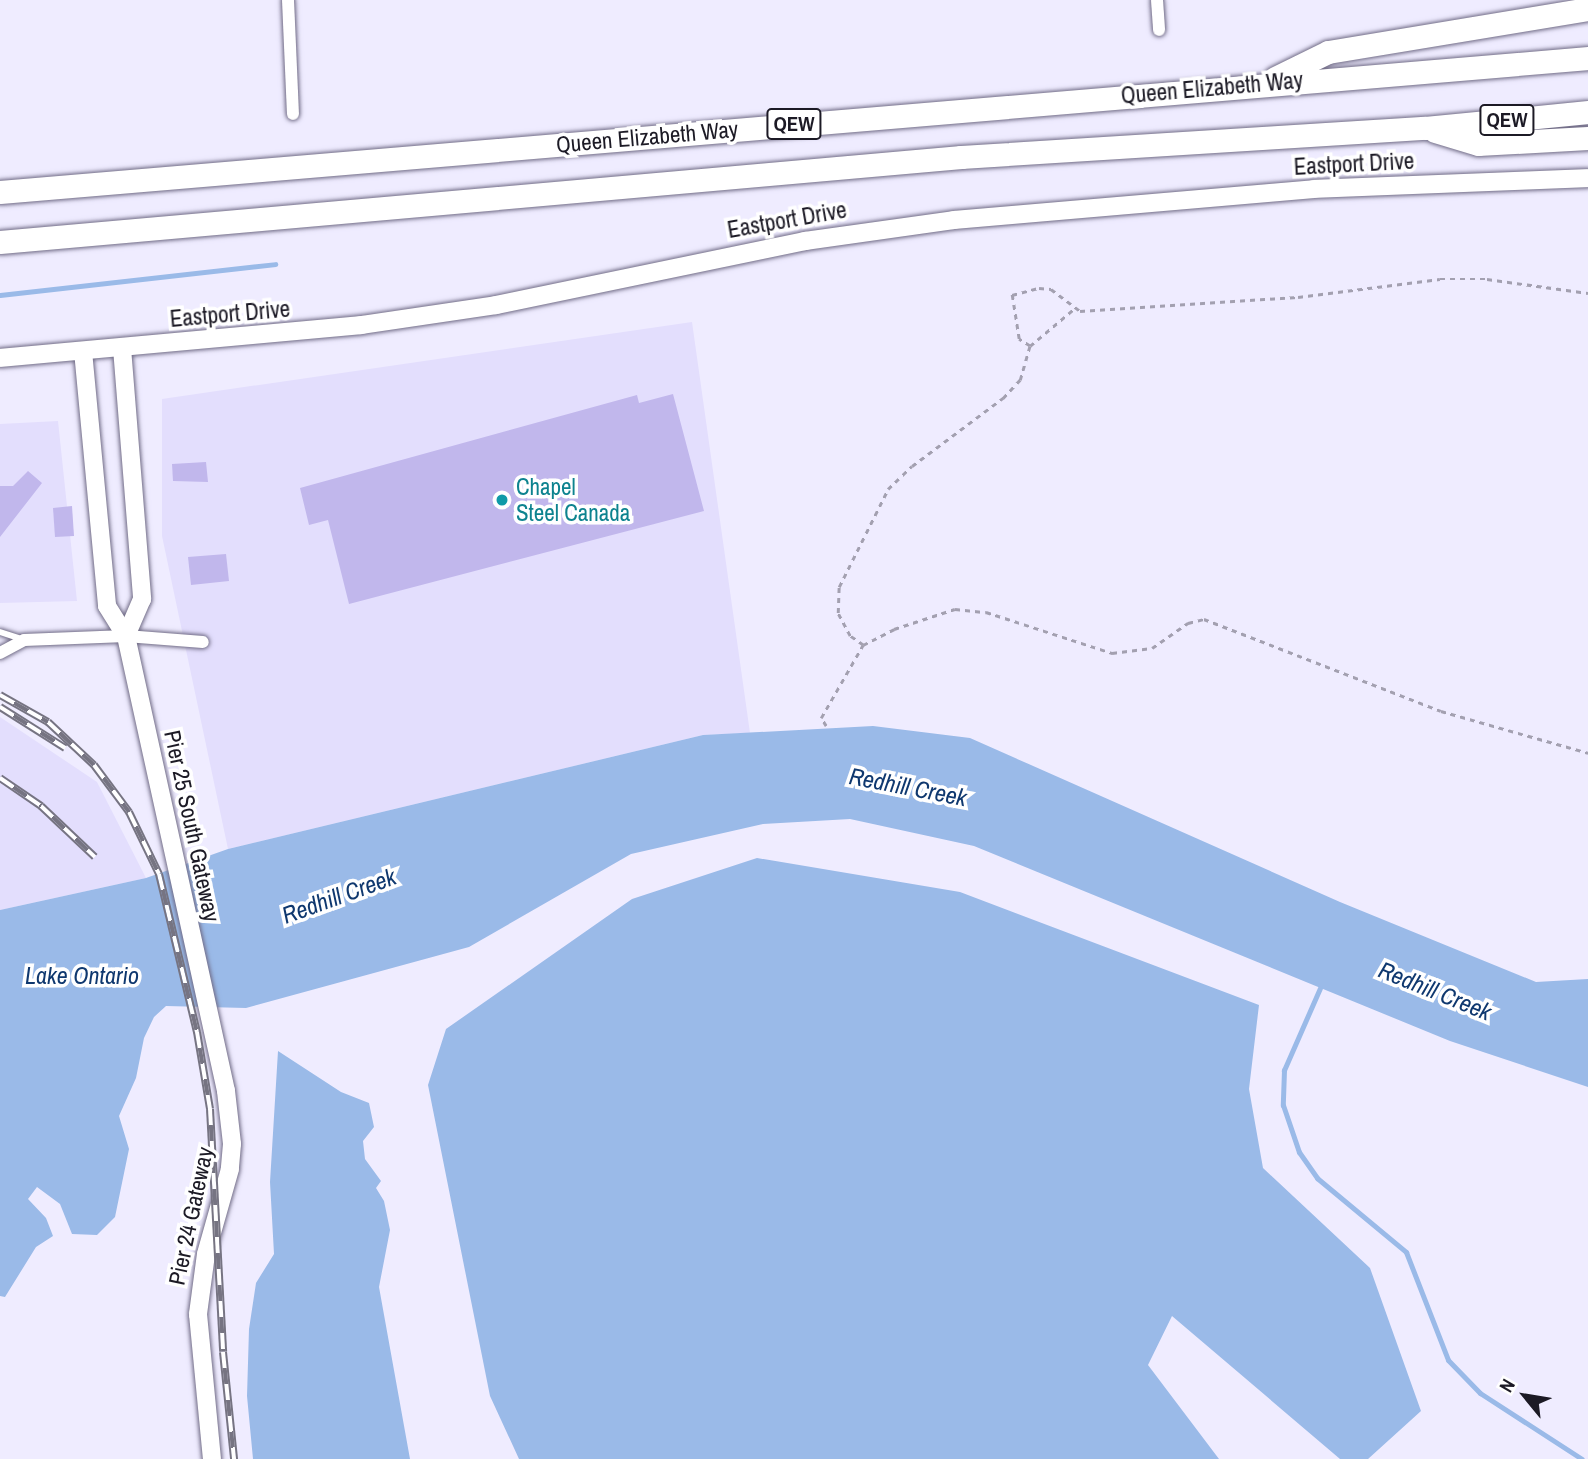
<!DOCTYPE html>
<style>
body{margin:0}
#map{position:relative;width:1588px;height:1459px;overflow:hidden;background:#efecff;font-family:"Archivo Narrow",sans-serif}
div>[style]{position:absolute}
.built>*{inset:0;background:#e3defd}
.water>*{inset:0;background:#9abae8}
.stream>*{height:5px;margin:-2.5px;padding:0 2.5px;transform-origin:2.5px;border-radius:2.5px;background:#9abae8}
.building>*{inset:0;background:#c1b7ec}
.path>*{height:2.5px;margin-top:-1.25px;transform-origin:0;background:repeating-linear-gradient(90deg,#a3a0b0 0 5px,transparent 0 10px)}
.roads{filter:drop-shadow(0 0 2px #716c87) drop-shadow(0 0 2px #716c87)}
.lane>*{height:6px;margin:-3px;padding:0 3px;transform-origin:3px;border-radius:3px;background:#fff}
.street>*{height:12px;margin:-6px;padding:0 6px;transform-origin:6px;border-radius:6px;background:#fff}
.secondary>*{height:18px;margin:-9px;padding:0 9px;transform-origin:9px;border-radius:9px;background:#fff}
.highway>*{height:23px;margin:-11.5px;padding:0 11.5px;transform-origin:11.5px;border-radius:11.5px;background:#fff}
.rail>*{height:8px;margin-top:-4px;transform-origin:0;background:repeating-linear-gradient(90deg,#fff 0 16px,#767482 0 32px);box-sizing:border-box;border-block:2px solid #767482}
.dots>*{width:19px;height:19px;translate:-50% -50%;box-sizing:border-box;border:4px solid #fff;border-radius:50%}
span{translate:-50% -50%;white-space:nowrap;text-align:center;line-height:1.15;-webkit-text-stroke:7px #fff;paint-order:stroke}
.shield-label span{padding:2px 5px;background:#fff;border:2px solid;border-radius:5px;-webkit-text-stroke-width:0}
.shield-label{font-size:21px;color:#1c1a25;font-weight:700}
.street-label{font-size:23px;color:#1c1a25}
.culture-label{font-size:23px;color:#0d838f}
.left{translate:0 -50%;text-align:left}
.water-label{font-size:24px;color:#0f386f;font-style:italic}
.north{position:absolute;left:1490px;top:1361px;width:70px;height:70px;-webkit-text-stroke:5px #fff;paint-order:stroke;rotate:300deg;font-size:19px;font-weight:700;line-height:28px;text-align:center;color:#1c1a25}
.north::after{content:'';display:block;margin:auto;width:24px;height:32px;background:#1c1a25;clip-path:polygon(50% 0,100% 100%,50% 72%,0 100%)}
</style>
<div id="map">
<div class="built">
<div style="clip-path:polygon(692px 322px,750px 733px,703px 735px,228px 849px,162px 536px,162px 399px)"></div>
<div style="clip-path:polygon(58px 421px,77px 601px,0 603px,0 424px)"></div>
<div style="clip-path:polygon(0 717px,97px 782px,146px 878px,0 910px)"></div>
</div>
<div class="water">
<div style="clip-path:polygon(873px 726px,970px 738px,1340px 902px,1536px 982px,1588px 979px,1588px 1087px,1450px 1041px,974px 846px,850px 819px,763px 824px,631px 854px,469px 947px,246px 1008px,166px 1006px,154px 1017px,144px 1038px,136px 1078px,119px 1116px,129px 1149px,115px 1217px,97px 1235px,72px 1234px,60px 1204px,37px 1187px,28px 1199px,46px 1218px,53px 1236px,36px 1247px,5px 1297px,0 1296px,0 910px,146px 878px,228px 849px,703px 735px)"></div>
<div style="clip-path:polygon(757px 858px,960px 892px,1259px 1005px,1249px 1089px,1263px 1168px,1370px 1268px,1421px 1411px,1368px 1459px,1340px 1459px,1172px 1316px,1148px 1365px,1219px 1459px,519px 1459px,490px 1396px,428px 1085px,446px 1029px,632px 899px)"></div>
<div style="clip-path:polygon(278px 1051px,341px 1092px,369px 1103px,374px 1127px,363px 1141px,365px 1159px,381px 1181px,376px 1188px,384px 1201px,390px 1230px,379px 1287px,410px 1459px,253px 1459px,247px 1396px,249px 1329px,256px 1283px,274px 1254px,270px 1182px)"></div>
</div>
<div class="stream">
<div style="left:0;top:295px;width:277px;rotate:-6.4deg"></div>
<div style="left:1320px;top:988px;width:90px;rotate:113.7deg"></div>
<div style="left:1284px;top:1070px;width:35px;rotate:92deg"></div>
<div style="left:1283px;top:1105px;width:50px;rotate:71.2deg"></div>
<div style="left:1299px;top:1152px;width:32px;rotate:55deg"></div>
<div style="left:1317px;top:1178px;width:116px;rotate:39.7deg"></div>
<div style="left:1406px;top:1252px;width:116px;rotate:68.7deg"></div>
<div style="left:1448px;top:1360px;width:46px;rotate:45.9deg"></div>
<div style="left:1480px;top:1393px;width:121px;rotate:32.9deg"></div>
</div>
<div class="building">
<div style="clip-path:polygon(673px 394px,704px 511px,349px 604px,328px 520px,309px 525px,300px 488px,637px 395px,639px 403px)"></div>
<div style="clip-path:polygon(206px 462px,208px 482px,173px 481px,172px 464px)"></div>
<div style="clip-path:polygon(28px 471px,42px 483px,0 537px,0 486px,13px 486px)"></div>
<div style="clip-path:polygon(72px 506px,74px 536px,55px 537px,53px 508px)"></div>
<div style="clip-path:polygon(226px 554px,229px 581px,191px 585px,188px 557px)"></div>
</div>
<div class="path">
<div style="left:1030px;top:346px;width:13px;rotate:-148deg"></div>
<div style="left:1019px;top:339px;width:45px;rotate:-99deg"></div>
<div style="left:1012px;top:295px;width:28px;rotate:-15deg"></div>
<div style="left:1039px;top:288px;width:12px;rotate:5deg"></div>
<div style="left:1051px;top:289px;width:36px;rotate:37deg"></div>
<div style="left:1080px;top:311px;width:218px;rotate:-3.7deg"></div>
<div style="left:1298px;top:297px;width:143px;rotate:-7.2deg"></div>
<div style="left:1440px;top:279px;width:47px"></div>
<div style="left:1487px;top:279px;width:102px;rotate:7.9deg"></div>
<div style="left:863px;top:645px;width:16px;rotate:-145deg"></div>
<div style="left:850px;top:636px;width:26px;rotate:-118deg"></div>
<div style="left:838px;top:613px;width:26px;rotate:-88deg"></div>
<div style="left:839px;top:587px;width:110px;rotate:-63.4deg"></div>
<div style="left:888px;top:489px;width:33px;rotate:-44deg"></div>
<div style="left:912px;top:466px;width:114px;rotate:-36.8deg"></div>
<div style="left:1003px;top:398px;width:25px;rotate:-47deg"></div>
<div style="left:1020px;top:380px;width:35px;rotate:-74deg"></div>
<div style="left:1030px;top:346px;width:59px;rotate:-40.2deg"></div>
<div style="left:826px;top:726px;width:9px;rotate:-122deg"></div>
<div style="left:821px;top:718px;width:84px;rotate:-60.1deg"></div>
<div style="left:863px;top:645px;width:35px;rotate:-27deg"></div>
<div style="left:894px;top:629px;width:64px;rotate:-18.2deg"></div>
<div style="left:955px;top:609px;width:31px;rotate:6deg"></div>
<div style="left:986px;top:612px;width:133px;rotate:18deg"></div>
<div style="left:1112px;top:653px;width:40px;rotate:-7.1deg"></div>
<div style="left:1152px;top:648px;width:44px;rotate:-34.8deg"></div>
<div style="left:1188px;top:623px;width:16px;rotate:-14deg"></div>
<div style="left:1204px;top:619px;width:254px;rotate:21.2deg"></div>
<div style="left:1441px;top:711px;width:153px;rotate:15.9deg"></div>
</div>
<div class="roads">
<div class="lane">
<div style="left:0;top:632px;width:23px;rotate:18deg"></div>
</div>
<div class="street">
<div style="left:288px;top:0;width:114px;rotate:87.5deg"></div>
<div style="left:1157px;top:0;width:30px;rotate:86deg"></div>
<div style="left:0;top:653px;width:27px;rotate:-28deg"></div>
<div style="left:24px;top:640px;width:102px;rotate:-2.2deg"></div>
<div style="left:126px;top:636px;width:77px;rotate:4.5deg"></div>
</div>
<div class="secondary">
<div style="left:122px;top:348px;width:252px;rotate:85.4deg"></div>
<div style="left:142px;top:599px;width:40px;rotate:113.4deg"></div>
<div style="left:83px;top:351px;width:256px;rotate:84.6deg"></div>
<div style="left:107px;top:606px;width:36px;rotate:58deg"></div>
<div style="left:126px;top:636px;width:466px;rotate:77.6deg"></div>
<div style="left:226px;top:1091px;width:53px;rotate:83.5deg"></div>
<div style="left:232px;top:1144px;width:25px;rotate:95deg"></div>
<div style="left:230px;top:1169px;width:88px;rotate:105.8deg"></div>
<div style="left:206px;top:1254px;width:61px;rotate:97.6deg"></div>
<div style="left:198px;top:1314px;width:146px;rotate:84.5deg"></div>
<div style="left:0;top:358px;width:363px;rotate:-5.2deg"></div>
<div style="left:361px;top:325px;width:136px;rotate:-8.4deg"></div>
<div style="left:496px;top:305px;width:316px;rotate:-11.7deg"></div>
<div style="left:805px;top:241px;width:150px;rotate:-8deg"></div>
<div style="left:954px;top:220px;width:361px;rotate:-4.9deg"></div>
<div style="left:1314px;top:189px;width:274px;rotate:-2.3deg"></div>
</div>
<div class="highway">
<div style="left:1275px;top:78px;width:59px;rotate:-26.1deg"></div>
<div style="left:1328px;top:52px;width:264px;rotate:-9.4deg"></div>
<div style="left:1435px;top:131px;width:45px;rotate:16.8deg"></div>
<div style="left:1478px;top:144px;width:110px;rotate:-3.1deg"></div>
<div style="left:0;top:192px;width:1594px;rotate:-4.82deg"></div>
<div style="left:0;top:242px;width:965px;rotate:-5.05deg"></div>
<div style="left:961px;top:157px;width:465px;rotate:-3.6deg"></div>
<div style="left:1425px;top:128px;width:164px;rotate:-5.6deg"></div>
</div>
</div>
<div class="rail">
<div style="left:0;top:695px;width:55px;rotate:29.4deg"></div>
<div style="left:48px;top:722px;width:63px;rotate:43.1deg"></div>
<div style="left:94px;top:765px;width:59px;rotate:53.3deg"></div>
<div style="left:129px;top:812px;width:69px;rotate:64.2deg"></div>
<div style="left:159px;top:874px;width:163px;rotate:76.5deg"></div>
<div style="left:197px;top:1032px;width:78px;rotate:80.4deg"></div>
<div style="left:210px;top:1109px;width:243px;rotate:86.9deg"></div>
<div style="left:223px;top:1352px;width:108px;rotate:84.1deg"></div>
<div style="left:0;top:707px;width:77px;rotate:32.2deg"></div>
<div style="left:0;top:778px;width:50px;rotate:34.3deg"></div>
<div style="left:41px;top:806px;width:74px;rotate:43.4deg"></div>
</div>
<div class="dots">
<div style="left:502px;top:500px;background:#0f9aa8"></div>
</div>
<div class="shield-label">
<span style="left:1507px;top:120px">QEW</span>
<span style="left:794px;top:124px">QEW</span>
</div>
<div class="street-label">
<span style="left:1212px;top:88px;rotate:-5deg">Queen Elizabeth Way</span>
<span style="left:647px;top:137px;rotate:-5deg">Queen Elizabeth Way</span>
<span style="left:1354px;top:164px;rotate:-3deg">Eastport Drive</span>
<span style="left:787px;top:220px;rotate:-10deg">Eastport Drive</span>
<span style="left:230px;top:314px;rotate:-5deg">Eastport Drive</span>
<span style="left:192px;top:826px;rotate:78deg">Pier 25 South Gateway</span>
<span style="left:191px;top:1216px;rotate:-78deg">Pier 24 Gateway</span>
</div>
<div class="culture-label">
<span class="left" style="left:516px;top:500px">Chapel<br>Steel Canada</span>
</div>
<div class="water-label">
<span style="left:908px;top:787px;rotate:11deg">Redhill Creek</span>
<span style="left:339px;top:896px;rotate:-20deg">Redhill Creek</span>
<span style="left:82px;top:976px">Lake Ontario</span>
<span style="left:1435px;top:991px;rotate:22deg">Redhill Creek</span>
</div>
<div class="north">N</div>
</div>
